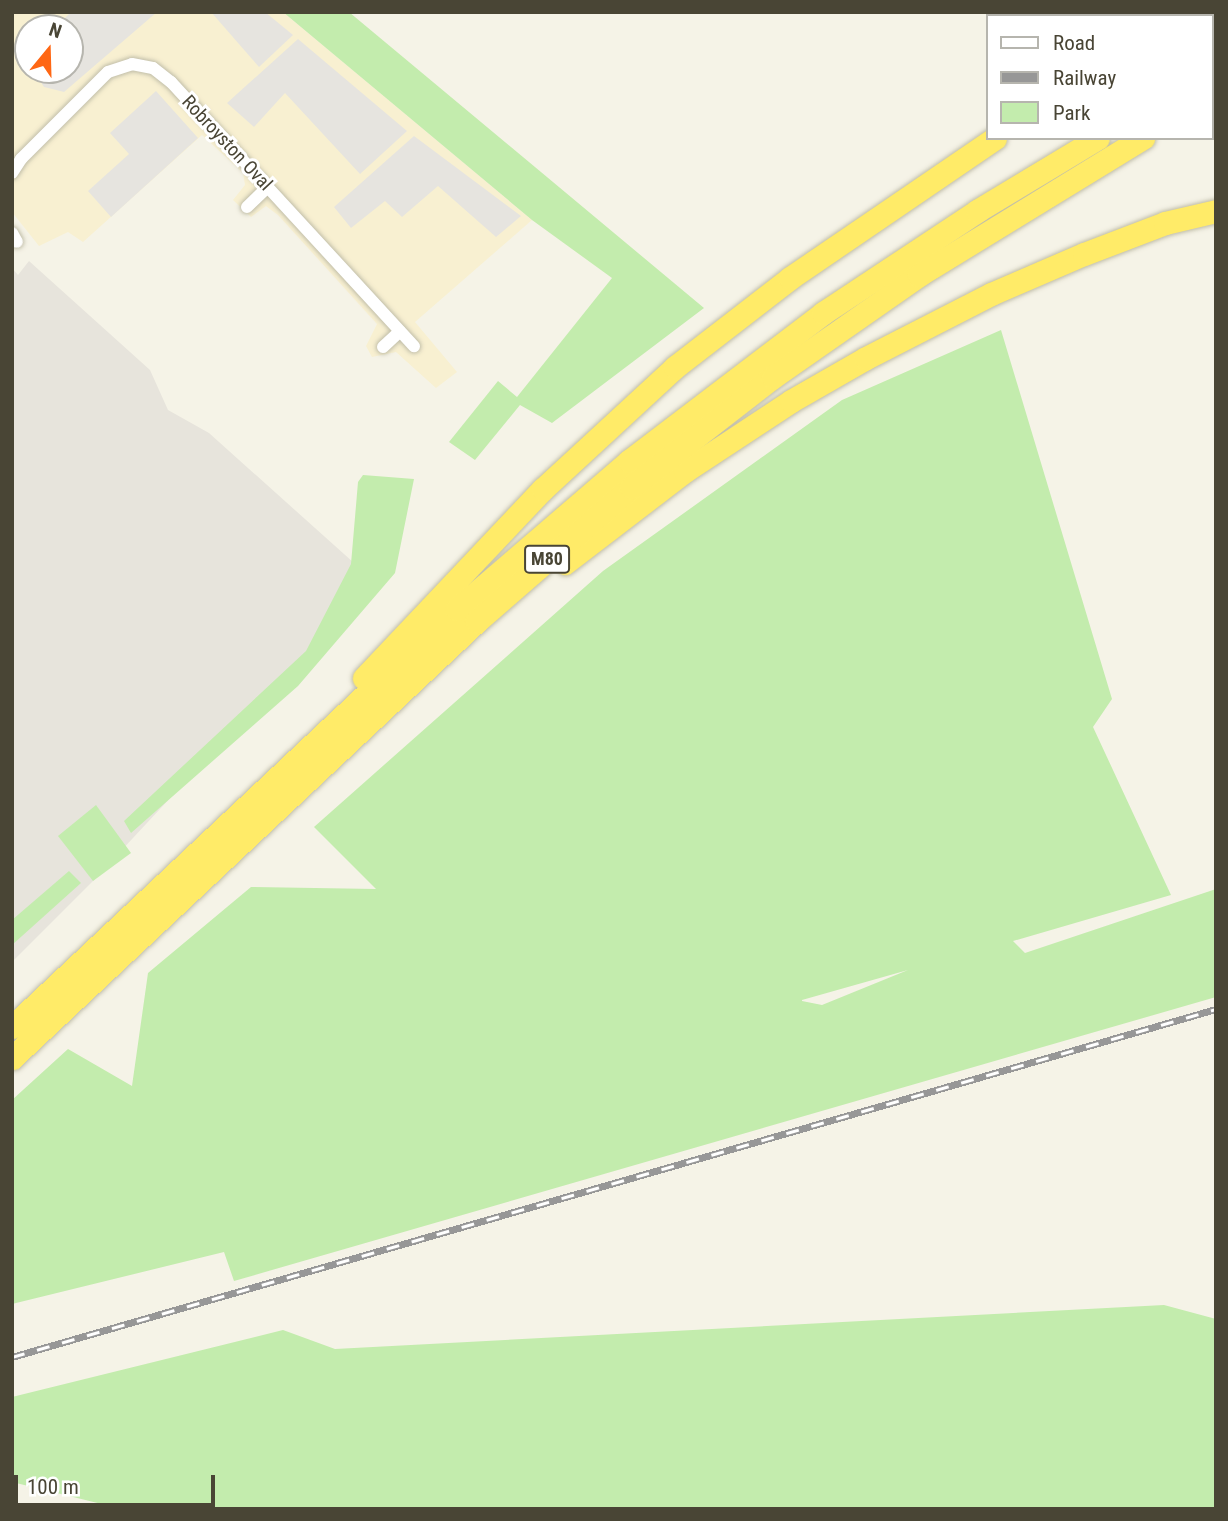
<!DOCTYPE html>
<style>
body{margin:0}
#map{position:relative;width:1228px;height:1521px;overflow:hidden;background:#f5f3e7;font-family:"Roboto Condensed",sans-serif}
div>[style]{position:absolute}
.commercial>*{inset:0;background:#f8f0d1}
.industrial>*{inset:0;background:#e7e4dc}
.green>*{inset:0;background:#c3ecad}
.parking>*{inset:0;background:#e6e4df}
.roads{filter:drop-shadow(0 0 2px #c1bea9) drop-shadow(0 0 2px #c1bea9)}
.minor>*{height:12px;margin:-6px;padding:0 6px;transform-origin:6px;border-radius:6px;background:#fff}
.motorway>*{height:23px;margin:-11.5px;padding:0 11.5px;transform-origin:11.5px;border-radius:11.5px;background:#ffeb68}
.rail>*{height:7px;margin-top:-3.5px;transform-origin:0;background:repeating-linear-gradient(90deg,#fff 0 13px,#979797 0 26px);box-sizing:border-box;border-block:2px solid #979797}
span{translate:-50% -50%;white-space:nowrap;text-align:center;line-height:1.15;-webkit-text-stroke:6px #fff;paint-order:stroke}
.shield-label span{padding:2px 5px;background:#fff;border:2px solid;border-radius:5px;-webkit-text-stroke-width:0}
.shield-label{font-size:18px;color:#494535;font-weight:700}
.street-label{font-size:19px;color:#494535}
.frame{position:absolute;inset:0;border:14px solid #494535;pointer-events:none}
.legend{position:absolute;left:986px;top:14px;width:228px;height:126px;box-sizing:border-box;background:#fff;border:2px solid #b6b5ae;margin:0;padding:9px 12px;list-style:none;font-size:21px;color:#494535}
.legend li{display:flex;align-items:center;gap:14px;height:35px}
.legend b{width:35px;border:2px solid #b6b5ae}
.north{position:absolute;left:14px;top:14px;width:70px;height:70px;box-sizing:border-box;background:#fff;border:2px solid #b6b5ae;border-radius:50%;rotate:19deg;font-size:19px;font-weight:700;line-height:28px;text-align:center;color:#494535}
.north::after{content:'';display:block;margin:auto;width:24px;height:32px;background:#ff6714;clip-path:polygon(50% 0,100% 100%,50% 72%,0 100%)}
.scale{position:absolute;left:14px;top:1475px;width:201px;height:32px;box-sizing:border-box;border:4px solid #494535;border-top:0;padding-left:9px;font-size:21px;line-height:24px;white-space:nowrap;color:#494535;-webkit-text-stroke:5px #fff;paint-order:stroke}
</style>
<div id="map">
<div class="commercial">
<div style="clip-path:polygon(evenodd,12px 12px,283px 12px,532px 220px,415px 322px,457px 372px,436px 388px,396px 352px,372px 357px,366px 346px,377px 324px,278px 215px,266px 206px,251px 217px,233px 200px,245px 185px,243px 173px,202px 135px,83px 242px,68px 232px,39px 246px,12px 212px,12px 12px,28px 28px,70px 28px,70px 70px,28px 70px,28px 28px)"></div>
</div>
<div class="industrial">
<div style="clip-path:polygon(29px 261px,150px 370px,168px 410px,209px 433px,373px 580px,93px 881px,12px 962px,12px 268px,18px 275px)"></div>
</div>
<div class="green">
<div style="clip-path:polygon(283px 12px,349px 12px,704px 308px,552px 423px,520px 405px,475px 460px,449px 442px,498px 381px,517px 397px,612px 278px,532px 220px)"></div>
<div style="clip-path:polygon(evenodd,1001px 330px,1112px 699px,1093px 727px,1171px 895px,1013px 941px,1025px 953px,1216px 889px,1216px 997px,234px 1281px,224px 1252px,12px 1304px,12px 1100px,68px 1049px,132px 1086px,148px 973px,251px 887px,376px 889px,314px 827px,603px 571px,842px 400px,1001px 330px,908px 970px,822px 1005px,802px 1001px,802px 1000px,908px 970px)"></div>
<div style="clip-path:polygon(363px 475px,414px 479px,395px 573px,298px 686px,131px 833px,124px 821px,306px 651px,351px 564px,358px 482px)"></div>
<div style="clip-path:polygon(96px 805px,131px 853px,93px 881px,58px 836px)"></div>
<div style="clip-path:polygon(69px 871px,81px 883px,12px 945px,12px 920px)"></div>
<div style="clip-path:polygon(1164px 1305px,1216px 1319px,1216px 1509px,122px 1509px,12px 1482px,12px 1397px,283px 1330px,335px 1349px)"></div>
</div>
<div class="parking">
<div style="clip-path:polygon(71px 12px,157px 12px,64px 92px,44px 87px,33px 70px,70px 70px,70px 28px,55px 28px)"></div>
<div style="clip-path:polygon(211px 12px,265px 12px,293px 35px,259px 67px)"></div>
<div style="clip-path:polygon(298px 39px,407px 131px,360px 174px,285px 93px,254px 127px,227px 103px)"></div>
<div style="clip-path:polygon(156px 91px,198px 138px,111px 217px,88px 191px,129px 154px,110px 133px)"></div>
<div style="clip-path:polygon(414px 136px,521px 216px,496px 237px,438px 186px,402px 217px,385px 201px,351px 228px,334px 207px)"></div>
</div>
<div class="roads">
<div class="minor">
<div style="left:12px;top:173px;width:17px;rotate:-57deg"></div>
<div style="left:21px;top:159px;width:123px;rotate:-45deg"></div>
<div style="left:108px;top:72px;width:25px;rotate:-18deg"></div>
<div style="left:132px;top:64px;width:21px;rotate:11deg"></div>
<div style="left:153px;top:68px;width:23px;rotate:38deg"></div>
<div style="left:171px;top:82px;width:359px;rotate:47.4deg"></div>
<div style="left:247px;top:207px;width:29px;rotate:-44deg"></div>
<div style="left:12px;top:233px;width:10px;rotate:61deg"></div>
<div style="left:383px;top:347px;width:23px;rotate:-43deg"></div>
</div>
<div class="motorway">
<div style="left:1137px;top:16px;width:4px;rotate:-63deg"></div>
<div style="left:1212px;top:75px;width:4px;rotate:-27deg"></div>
<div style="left:1212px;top:101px;width:4px;rotate:-27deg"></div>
<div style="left:565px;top:563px;width:151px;rotate:-37.5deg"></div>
<div style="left:685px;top:471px;width:127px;rotate:-33.4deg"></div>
<div style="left:791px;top:401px;width:86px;rotate:-29.8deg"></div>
<div style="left:866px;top:358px;width:140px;rotate:-27.1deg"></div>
<div style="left:991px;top:294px;width:101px;rotate:-23.3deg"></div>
<div style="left:1084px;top:254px;width:87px;rotate:-20.9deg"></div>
<div style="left:1165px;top:223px;width:52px;rotate:-13.2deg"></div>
<div style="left:364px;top:678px;width:260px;rotate:-46.6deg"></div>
<div style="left:543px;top:489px;width:180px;rotate:-42.7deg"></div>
<div style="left:675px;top:367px;width:145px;rotate:-37.7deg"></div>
<div style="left:790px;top:278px;width:248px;rotate:-34.3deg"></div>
<div style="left:12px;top:1027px;width:611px;rotate:-43.21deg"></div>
<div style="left:457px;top:609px;width:227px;rotate:-40.7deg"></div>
<div style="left:629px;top:461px;width:244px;rotate:-37.3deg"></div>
<div style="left:823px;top:313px;width:185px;rotate:-33.5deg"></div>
<div style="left:977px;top:211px;width:141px;rotate:-31.1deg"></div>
<div style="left:12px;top:1058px;width:638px;rotate:-43.22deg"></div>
<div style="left:477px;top:621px;width:204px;rotate:-41deg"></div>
<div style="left:631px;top:487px;width:180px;rotate:-37.8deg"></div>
<div style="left:773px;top:377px;width:178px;rotate:-34.9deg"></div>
<div style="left:919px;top:275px;width:263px;rotate:-31.5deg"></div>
</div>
</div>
<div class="rail">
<div style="left:12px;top:1357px;width:1253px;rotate:-16.12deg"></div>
</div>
<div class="shield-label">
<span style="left:547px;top:559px">M80</span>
</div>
<div class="street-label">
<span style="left:227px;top:143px;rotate:47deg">Robroyston Oval</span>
</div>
<div class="frame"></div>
<ul class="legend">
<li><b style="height:9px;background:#fff"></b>Road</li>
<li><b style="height:9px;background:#979797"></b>Railway</li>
<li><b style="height:19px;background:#c3ecad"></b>Park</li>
</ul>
<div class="north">N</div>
<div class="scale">100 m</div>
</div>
